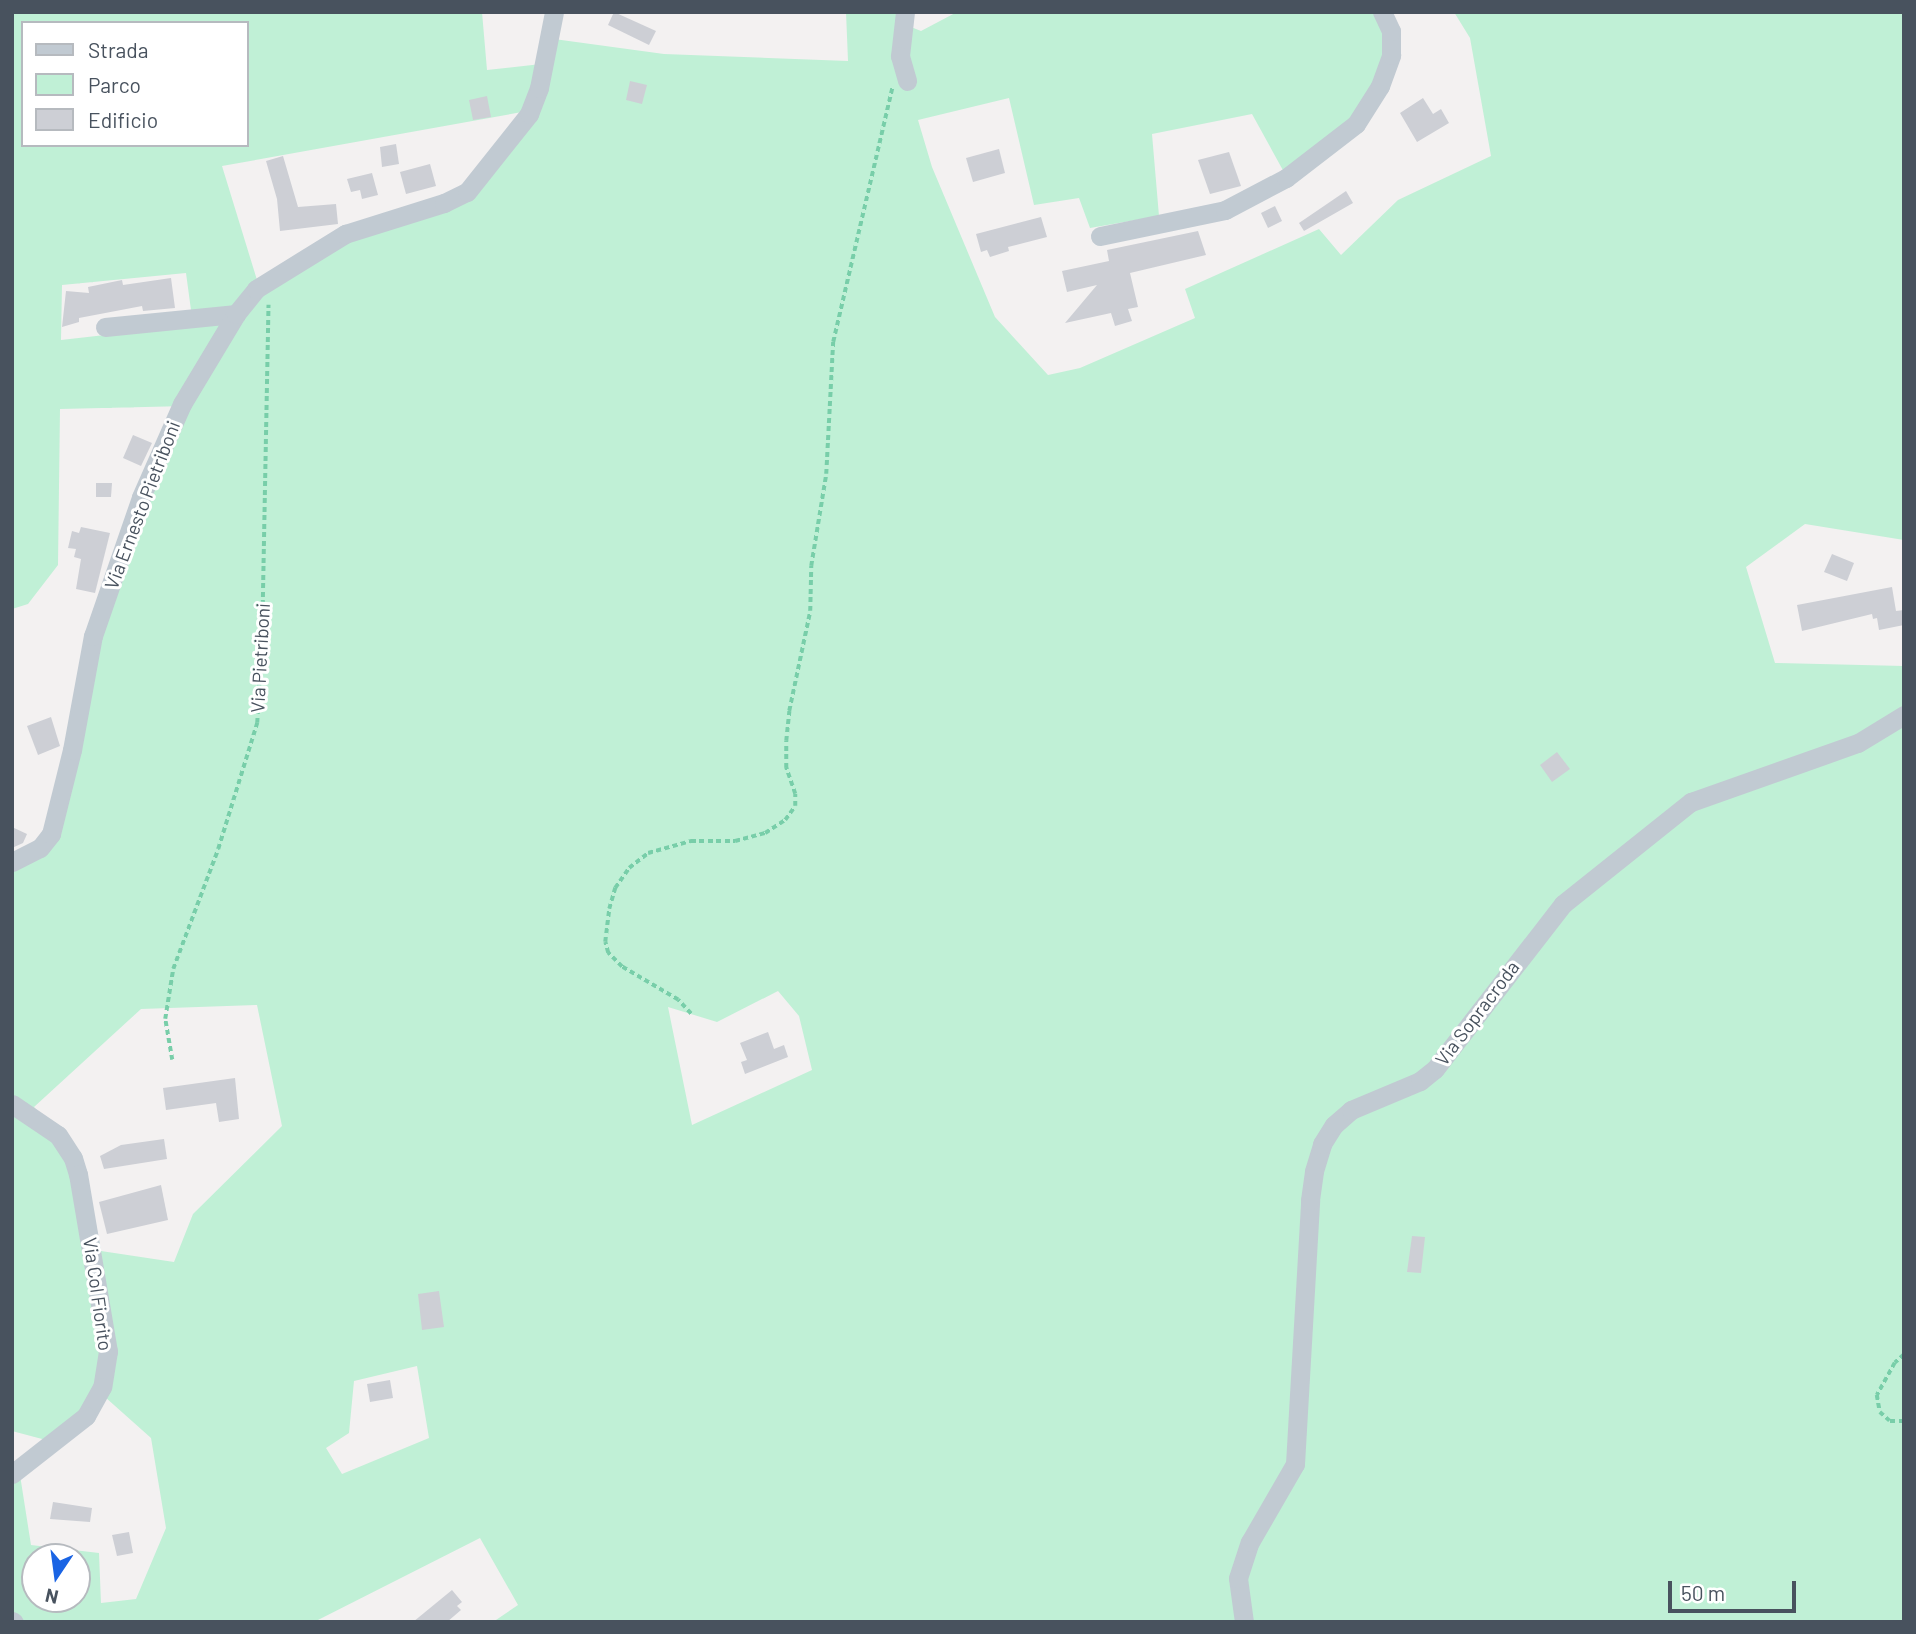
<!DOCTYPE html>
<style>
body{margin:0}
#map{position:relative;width:1916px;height:1634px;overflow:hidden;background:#f3f1f1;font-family:Barlow,sans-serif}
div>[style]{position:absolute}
.green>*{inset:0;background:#c0f0d6}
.building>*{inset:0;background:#cdcfd5}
.path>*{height:3.5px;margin-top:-1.75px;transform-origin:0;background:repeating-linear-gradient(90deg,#78cea9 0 5px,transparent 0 8.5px)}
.minor>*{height:19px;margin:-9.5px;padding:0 9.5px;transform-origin:9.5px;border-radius:9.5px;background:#c1cad2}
span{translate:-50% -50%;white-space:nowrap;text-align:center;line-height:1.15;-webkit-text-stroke:6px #fff;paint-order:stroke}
.street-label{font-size:19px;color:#48525e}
.frame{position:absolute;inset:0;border:14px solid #48525e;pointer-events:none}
.legend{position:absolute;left:21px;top:21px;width:228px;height:126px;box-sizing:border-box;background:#fff;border:2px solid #b6babf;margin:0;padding:9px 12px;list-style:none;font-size:21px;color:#48525e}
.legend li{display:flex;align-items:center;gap:14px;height:35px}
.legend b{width:35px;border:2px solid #b6babf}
.north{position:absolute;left:21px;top:1543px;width:70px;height:70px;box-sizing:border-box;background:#fff;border:2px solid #b6babf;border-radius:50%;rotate:193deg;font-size:19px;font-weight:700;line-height:28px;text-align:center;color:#48525e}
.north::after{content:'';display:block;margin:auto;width:24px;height:32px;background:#1a64e4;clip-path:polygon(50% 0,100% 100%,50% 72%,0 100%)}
.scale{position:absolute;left:1668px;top:1581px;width:128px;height:32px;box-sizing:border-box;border:4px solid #48525e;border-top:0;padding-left:9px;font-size:21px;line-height:24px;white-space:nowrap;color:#48525e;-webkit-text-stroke:5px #fff;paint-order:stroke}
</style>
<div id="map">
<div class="green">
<div style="clip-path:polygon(evenodd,12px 12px,482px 12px,487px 70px,550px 63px,554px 39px,664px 54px,848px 61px,846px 12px,908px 12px,906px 25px,921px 31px,957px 12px,1375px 12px,1386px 37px,1380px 100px,1290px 183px,1252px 114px,1152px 134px,1159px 216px,1090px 228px,1079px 198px,1034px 205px,1009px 98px,918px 120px,932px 167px,995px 317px,1048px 375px,1080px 368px,1195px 318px,1185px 289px,1319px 229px,1341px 255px,1398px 200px,1491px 156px,1470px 38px,1454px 12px,1904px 12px,1904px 540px,1805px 524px,1746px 567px,1775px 663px,1904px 666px,1904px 1622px,493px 1622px,518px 1605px,480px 1538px,314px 1622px,12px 1622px,12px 1481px,20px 1475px,31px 1545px,99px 1553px,101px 1603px,136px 1599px,166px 1528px,151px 1438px,105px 1397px,61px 1444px,12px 1431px,12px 869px,49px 848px,103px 624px,146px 496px,187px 406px,60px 409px,58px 565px,28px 604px,12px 609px,12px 12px,23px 23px,247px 23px,247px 145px,23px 145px,23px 23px,12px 12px,522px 112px,445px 209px,351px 238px,257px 280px,222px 166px,522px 112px,12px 12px,186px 273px,193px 325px,61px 340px,62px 285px,186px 273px,12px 12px,778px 991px,799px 1016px,812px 1070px,692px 1125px,668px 1007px,717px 1022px,778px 991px,12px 12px,257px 1005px,282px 1126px,193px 1214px,174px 1262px,101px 1251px,84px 1163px,34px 1107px,141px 1009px,257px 1005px,12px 12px,417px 1366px,429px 1438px,342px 1474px,326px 1448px,349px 1433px,354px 1381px,417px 1366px,12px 12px,35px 1557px,77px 1557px,77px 1599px,35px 1599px,35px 1557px)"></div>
</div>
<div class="building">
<div style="clip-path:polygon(614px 12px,656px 31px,649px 45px,608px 25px)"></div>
<div style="clip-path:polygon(630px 81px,647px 85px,642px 104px,626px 100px)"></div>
<div style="clip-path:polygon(487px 96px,491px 117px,473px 120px,469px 100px)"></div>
<div style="clip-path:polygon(1423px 98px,1433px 114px,1441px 109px,1449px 123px,1417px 142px,1400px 113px)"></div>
<div style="clip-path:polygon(396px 144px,399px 164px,382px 167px,380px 147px)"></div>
<div style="clip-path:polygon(999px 149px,1005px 173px,973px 182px,966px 158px)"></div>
<div style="clip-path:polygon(1229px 152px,1241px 186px,1210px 194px,1198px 160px)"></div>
<div style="clip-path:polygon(283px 156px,298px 207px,336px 204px,338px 224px,280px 231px,277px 199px,266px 161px)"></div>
<div style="clip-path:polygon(430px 164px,436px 186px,406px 194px,400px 172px)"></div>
<div style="clip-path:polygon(372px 173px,378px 195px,362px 199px,360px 190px,351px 192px,347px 179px)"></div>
<div style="clip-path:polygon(1346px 191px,1353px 203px,1304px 231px,1299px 223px)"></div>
<div style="clip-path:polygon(1275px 206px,1282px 221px,1268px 228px,1261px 213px)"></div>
<div style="clip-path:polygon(1041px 217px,1047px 237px,1008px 247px,1009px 251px,990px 257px,987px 250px,981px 252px,976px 234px)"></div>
<div style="clip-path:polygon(1198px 231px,1206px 255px,1130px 273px,1138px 307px,1128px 309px,1132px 321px,1115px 326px,1111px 313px,1065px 323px,1097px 285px,1067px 292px,1062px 271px,1109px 261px,1107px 250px)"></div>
<div style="clip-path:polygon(171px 278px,175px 308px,143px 311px,142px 306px,79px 318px,79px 322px,62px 327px,66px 291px,89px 293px,88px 287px,122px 280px,123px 285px)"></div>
<div style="clip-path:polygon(133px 435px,152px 443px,141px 466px,123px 458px)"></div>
<div style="clip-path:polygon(96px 483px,112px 483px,111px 497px,96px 497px)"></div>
<div style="clip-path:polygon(81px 527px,110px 533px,95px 593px,76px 589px,81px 559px,74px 557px,76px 549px,68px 548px,72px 531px,79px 533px)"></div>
<div style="clip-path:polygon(1832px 554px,1854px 563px,1847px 581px,1824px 572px)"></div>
<div style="clip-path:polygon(1892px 587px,1896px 611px,1904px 610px,1904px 625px,1879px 630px,1877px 618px,1873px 619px,1872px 614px,1802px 631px,1797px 605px)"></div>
<div style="clip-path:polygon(51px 717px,60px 746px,38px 755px,27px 726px)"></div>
<div style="clip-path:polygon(1557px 752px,1570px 769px,1552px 782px,1540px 765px)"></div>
<div style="clip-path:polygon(12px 827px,27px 834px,23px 843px,12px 848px)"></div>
<div style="clip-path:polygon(768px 1032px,774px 1049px,784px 1045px,788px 1057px,745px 1074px,741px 1062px,747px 1060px,740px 1043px)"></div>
<div style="clip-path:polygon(235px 1078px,239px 1119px,219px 1122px,216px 1103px,166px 1110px,163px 1088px)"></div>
<div style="clip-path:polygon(164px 1139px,167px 1159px,104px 1169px,100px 1156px,121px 1145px)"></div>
<div style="clip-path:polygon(161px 1185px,168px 1220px,107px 1234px,99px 1202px)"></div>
<div style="clip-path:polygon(1412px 1236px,1425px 1237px,1421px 1273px,1407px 1272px)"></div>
<div style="clip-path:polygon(439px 1291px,444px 1327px,422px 1330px,418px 1294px)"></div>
<div style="clip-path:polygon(390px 1380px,393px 1398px,370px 1402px,367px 1384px)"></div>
<div style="clip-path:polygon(53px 1502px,92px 1508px,90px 1522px,50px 1519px)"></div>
<div style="clip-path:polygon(129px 1532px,133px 1553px,117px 1556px,112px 1535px)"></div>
<div style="clip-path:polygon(452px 1590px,462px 1602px,457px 1606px,461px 1610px,447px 1622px,413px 1622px)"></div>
</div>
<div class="path">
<div style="left:691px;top:1014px;width:19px;rotate:-133deg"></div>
<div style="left:678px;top:1000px;width:65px;rotate:-149.5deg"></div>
<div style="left:622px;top:967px;width:20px;rotate:-135deg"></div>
<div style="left:608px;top:953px;width:11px;rotate:-105deg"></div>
<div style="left:605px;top:942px;width:33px;rotate:-83deg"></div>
<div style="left:609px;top:909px;width:22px;rotate:-74deg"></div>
<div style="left:615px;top:888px;width:24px;rotate:-55deg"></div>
<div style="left:629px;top:868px;width:24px;rotate:-38deg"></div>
<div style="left:648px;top:853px;width:45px;rotate:-15.6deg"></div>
<div style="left:691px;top:841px;width:44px"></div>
<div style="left:735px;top:841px;width:31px;rotate:-15deg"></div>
<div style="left:765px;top:833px;width:24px;rotate:-33deg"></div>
<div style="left:785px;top:820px;width:17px;rotate:-54deg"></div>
<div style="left:795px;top:806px;width:12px;rotate:-90deg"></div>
<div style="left:795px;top:794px;width:28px;rotate:-109deg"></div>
<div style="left:786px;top:768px;width:27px;rotate:-90deg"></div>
<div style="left:786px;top:741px;width:30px;rotate:-84deg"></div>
<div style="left:789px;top:711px;width:102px;rotate:-78.1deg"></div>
<div style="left:810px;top:611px;width:45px;rotate:-88.7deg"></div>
<div style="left:811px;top:566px;width:93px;rotate:-80.7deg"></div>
<div style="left:826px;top:474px;width:132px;rotate:-87deg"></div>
<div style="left:833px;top:342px;width:261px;rotate:-76.9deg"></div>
<div style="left:172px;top:1060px;width:42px;rotate:-99.7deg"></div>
<div style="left:165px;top:1019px;width:51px;rotate:-80.9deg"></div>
<div style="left:173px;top:969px;width:128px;rotate:-69.4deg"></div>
<div style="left:218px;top:849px;width:132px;rotate:-72.8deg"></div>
<div style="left:257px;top:723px;width:92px;rotate:-86.9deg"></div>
<div style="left:262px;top:631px;width:326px;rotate:-88.9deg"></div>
<div style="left:1904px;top:1355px;width:12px;rotate:138deg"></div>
<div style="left:1895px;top:1363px;width:37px;rotate:119deg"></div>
<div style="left:1877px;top:1395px;width:17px;rotate:80deg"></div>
<div style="left:1880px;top:1412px;width:13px;rotate:42deg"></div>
<div style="left:1890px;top:1421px;width:14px"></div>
</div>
<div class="minor">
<div style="left:905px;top:12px;width:44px;rotate:96.5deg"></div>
<div style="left:900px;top:56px;width:26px;rotate:74deg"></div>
<div style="left:1100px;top:236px;width:128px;rotate:-11.7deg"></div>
<div style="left:1225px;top:210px;width:69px;rotate:-27.7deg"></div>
<div style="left:1286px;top:178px;width:88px;rotate:-37.6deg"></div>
<div style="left:1356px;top:124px;width:45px;rotate:-57.7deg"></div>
<div style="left:1380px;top:86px;width:33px;rotate:-70deg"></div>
<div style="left:1391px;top:55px;width:24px;rotate:-90deg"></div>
<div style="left:1391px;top:31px;width:21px;rotate:-115deg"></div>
<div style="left:105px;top:327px;width:132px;rotate:-5.7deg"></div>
<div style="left:12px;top:862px;width:31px;rotate:-27deg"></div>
<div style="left:40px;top:848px;width:18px;rotate:-52deg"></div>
<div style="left:51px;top:834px;width:87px;rotate:-76deg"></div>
<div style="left:72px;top:750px;width:116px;rotate:-79.6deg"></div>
<div style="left:93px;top:636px;width:147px;rotate:-70.9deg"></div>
<div style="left:141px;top:497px;width:102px;rotate:-66.2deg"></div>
<div style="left:182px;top:404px;width:105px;rotate:-59deg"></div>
<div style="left:236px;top:314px;width:32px;rotate:-51deg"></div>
<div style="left:256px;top:289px;width:105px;rotate:-31.7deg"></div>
<div style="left:345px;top:234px;width:104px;rotate:-17.4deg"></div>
<div style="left:444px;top:203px;width:25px;rotate:-26deg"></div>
<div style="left:467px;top:192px;width:100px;rotate:-51.5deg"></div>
<div style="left:529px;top:114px;width:28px;rotate:-69deg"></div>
<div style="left:539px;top:88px;width:77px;rotate:-78.8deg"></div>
<div style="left:12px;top:1104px;width:55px;rotate:34deg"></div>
<div style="left:58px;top:1135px;width:27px;rotate:57deg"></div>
<div style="left:73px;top:1158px;width:17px;rotate:73deg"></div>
<div style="left:78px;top:1174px;width:180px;rotate:80.4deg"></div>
<div style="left:108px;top:1351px;width:36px;rotate:99deg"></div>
<div style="left:102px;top:1387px;width:33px;rotate:119deg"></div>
<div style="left:86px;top:1416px;width:94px;rotate:141.9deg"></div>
<div style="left:12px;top:1621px;width:2px;rotate:27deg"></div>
<div style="left:1244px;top:1622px;width:44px;rotate:-97.8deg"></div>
<div style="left:1238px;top:1578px;width:38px;rotate:-72deg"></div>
<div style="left:1250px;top:1542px;width:90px;rotate:-60deg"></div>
<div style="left:1295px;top:1464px;width:264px;rotate:-86.7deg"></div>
<div style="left:1310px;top:1200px;width:29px;rotate:-82deg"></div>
<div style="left:1314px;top:1171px;width:28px;rotate:-73deg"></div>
<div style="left:1322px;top:1144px;width:22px;rotate:-58deg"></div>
<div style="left:1334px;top:1125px;width:23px;rotate:-41deg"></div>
<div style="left:1351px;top:1110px;width:75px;rotate:-22.8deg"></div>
<div style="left:1420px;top:1081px;width:19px;rotate:-39deg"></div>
<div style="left:1435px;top:1069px;width:209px;rotate:-52.2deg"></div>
<div style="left:1563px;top:904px;width:164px;rotate:-38.6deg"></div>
<div style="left:1691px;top:802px;width:177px;rotate:-19.5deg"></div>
<div style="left:1858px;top:743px;width:54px;rotate:-31.3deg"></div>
</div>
<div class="street-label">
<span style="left:142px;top:505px;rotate:-69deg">Via Ernesto Pietriboni</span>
<span style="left:260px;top:658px;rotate:-87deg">Via Pietriboni</span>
<span style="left:1477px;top:1013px;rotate:-53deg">Via Sopracroda</span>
<span style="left:98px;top:1294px;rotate:82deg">Via Col Fiorito</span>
</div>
<div class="frame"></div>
<ul class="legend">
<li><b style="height:9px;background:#c1cad2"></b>Strada</li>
<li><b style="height:19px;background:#c0f0d6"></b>Parco</li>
<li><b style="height:19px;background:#cdcfd5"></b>Edificio</li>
</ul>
<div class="north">N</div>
<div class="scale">50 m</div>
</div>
